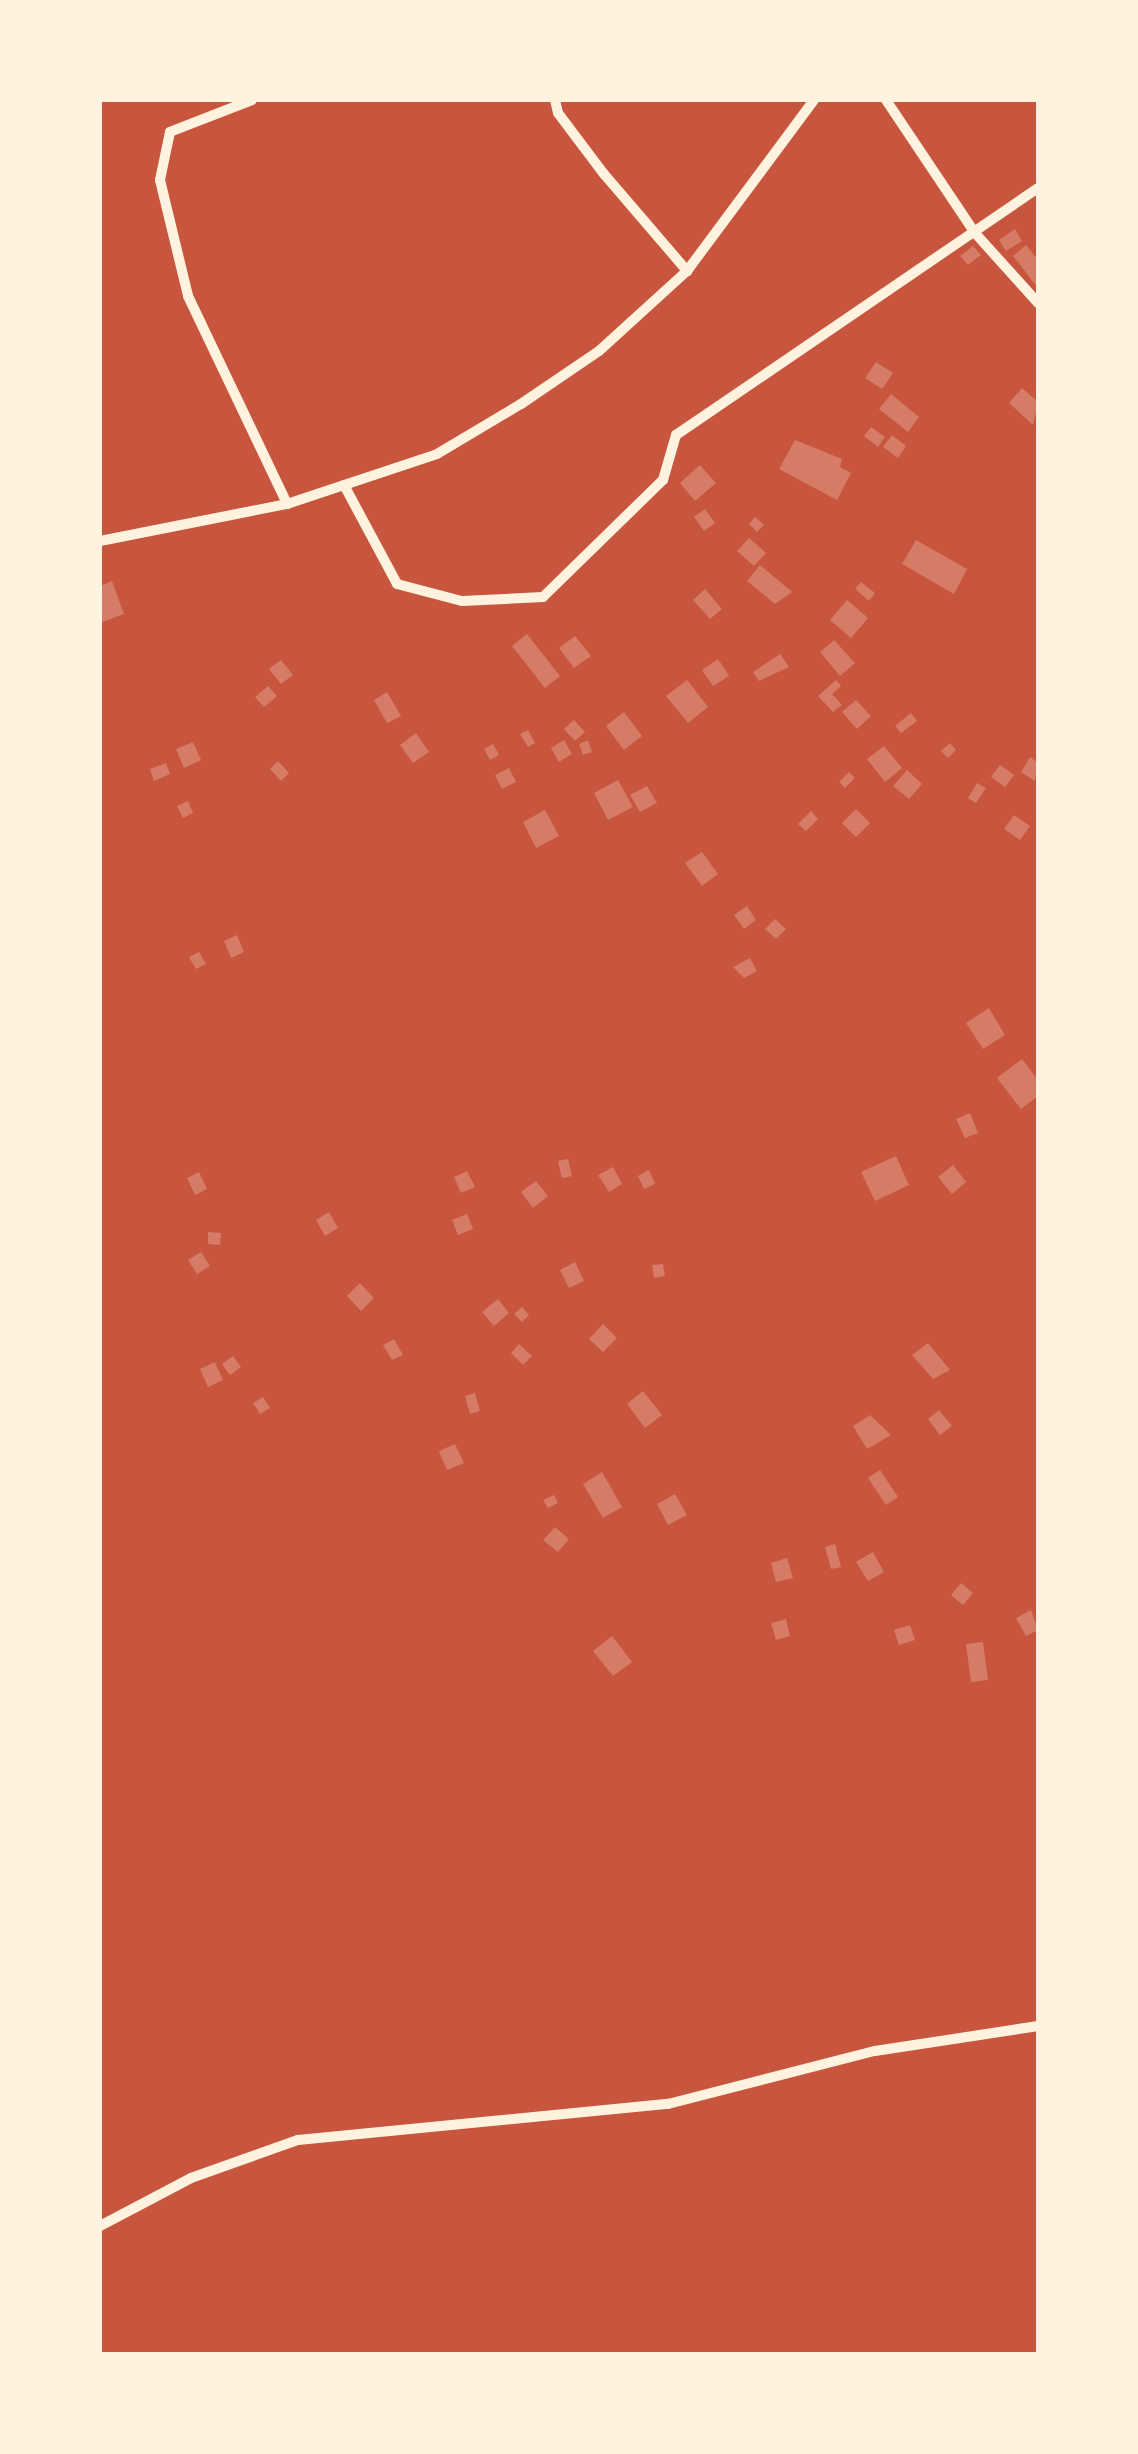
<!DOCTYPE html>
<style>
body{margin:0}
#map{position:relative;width:1138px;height:2454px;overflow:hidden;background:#c8553d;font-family:"Crimson Pro",serif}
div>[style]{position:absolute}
.building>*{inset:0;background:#d67c66}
.minor>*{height:10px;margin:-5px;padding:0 5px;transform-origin:5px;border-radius:5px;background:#fff3e0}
span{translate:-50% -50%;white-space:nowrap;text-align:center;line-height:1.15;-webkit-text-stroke:9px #fff3e0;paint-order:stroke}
.frame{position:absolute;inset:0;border:102px solid #fff3e0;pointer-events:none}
</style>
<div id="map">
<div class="building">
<div style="clip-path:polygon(1015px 229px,1022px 241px,1006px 251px,999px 240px)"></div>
<div style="clip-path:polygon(1026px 245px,1038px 260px,1038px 288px,1013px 256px)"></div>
<div style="clip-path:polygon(973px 246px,981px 255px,968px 265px,960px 256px)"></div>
<div style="clip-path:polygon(876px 362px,893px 373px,882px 389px,865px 378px)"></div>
<div style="clip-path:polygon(1022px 388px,1038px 402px,1033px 425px,1009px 403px)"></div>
<div style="clip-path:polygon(891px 394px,919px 417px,908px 432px,879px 409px)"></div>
<div style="clip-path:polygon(871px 427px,885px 437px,878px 447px,864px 436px)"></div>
<div style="clip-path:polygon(892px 435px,906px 446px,898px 458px,883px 447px)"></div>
<div style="clip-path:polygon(795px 440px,842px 459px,840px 467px,851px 473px,837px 500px,779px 469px)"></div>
<div style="clip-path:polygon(700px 465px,716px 483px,695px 501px,680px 483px)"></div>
<div style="clip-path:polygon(705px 509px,715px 523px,704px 531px,694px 517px)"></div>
<div style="clip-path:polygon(755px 517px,764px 525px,757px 532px,749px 524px)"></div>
<div style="clip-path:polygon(749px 538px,766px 553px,754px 566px,737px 551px)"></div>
<div style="clip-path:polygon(916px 540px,967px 569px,954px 594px,902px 564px)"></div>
<div style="clip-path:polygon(760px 565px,792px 592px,775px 604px,747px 581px)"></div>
<div style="clip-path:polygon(112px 581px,124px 614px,100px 623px,100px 586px)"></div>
<div style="clip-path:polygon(861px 582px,875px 593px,869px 601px,855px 589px)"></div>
<div style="clip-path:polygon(705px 589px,722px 609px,710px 619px,693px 600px)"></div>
<div style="clip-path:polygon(847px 600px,868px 618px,851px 638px,830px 620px)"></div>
<div style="clip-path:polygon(527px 634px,560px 676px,545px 688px,512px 646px)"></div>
<div style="clip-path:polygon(575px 636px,591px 656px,574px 668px,559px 648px)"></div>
<div style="clip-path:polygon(834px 640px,855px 663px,840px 676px,820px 652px)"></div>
<div style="clip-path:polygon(780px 654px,789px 667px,759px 681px,753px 672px)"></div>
<div style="clip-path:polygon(718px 659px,729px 676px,713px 686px,702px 670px)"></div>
<div style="clip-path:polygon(281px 660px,293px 675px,281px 684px,269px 669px)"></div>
<div style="clip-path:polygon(687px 680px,708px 707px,688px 723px,666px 696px)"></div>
<div style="clip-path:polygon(836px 680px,841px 686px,832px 694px,842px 705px,833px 712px,818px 696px)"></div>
<div style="clip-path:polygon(268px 686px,277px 696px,264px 707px,255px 697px)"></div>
<div style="clip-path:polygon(387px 692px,401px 716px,387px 723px,374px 700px)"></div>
<div style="clip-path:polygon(856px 700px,871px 716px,857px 729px,842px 712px)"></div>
<div style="clip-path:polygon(624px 712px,642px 736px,624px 750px,606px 726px)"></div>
<div style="clip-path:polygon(911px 713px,917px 721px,901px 733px,895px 726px)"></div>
<div style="clip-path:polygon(574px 720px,585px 732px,575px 741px,564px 729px)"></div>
<div style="clip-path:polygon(528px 730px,535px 743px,528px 747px,520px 734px)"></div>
<div style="clip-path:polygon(416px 733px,429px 752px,413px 763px,400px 745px)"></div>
<div style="clip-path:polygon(564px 740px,572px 754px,559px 762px,551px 748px)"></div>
<div style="clip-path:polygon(588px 740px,592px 752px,583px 755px,579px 744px)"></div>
<div style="clip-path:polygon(193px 742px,201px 760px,184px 768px,176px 749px)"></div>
<div style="clip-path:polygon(950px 743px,956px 750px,948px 758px,941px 751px)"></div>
<div style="clip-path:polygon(493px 744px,499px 755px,490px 760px,484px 749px)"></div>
<div style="clip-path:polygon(884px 746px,902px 768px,885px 782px,867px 759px)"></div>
<div style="clip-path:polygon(1030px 757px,1038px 763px,1035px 781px,1021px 772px)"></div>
<div style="clip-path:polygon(278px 761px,289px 773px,281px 781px,270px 769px)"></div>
<div style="clip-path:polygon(166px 763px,170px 774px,154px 781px,150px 769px)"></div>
<div style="clip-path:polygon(1000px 765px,1014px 775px,1005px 787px,991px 777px)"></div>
<div style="clip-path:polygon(509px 768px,516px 782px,502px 789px,495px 775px)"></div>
<div style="clip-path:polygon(907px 770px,922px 784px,909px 799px,893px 786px)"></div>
<div style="clip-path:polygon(849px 772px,855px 778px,845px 788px,839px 782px)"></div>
<div style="clip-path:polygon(618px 780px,633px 807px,608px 820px,594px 793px)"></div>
<div style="clip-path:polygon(977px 783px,986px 788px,976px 803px,968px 798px)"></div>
<div style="clip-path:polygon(647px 786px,657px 803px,640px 812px,630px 795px)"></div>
<div style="clip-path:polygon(188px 801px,193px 813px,183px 818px,177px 806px)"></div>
<div style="clip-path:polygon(856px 809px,870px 823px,856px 837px,842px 823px)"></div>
<div style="clip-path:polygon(545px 810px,559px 836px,536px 848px,523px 822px)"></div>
<div style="clip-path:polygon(811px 811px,818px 819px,806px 831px,798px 824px)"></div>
<div style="clip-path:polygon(1014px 815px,1030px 826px,1020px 840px,1004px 829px)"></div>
<div style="clip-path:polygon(702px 852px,718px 874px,702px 886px,685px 863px)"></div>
<div style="clip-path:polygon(747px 906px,756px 920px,744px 929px,734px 915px)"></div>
<div style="clip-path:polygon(775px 919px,786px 929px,776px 939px,765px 929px)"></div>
<div style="clip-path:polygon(237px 935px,244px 952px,231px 958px,224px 941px)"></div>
<div style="clip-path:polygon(199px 952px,206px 964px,196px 969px,189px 957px)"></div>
<div style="clip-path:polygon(750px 958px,757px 971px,744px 978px,733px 967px)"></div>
<div style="clip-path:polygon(989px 1008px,1005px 1035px,983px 1049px,966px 1023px)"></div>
<div style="clip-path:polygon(1022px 1059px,1038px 1080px,1038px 1096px,1021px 1109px,997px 1078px)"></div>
<div style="clip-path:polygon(970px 1113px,978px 1133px,965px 1138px,956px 1119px)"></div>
<div style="clip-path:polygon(896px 1156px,909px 1185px,875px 1201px,861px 1172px)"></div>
<div style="clip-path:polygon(568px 1159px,572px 1176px,562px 1178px,558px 1161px)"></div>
<div style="clip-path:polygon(953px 1165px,966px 1182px,952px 1194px,938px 1177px)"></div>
<div style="clip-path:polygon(613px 1167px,622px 1184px,609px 1192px,598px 1175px)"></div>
<div style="clip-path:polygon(649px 1170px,655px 1184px,644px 1189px,638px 1176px)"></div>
<div style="clip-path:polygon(467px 1171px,475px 1187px,461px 1193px,454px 1177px)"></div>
<div style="clip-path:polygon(199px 1172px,207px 1189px,195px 1195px,187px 1178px)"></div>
<div style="clip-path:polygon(536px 1181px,548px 1196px,533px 1208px,521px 1192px)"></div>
<div style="clip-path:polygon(329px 1212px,338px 1228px,325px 1236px,316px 1220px)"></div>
<div style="clip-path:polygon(467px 1214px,473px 1229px,458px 1235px,452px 1220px)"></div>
<div style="clip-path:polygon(208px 1232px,221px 1233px,220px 1245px,208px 1244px)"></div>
<div style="clip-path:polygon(201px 1252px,210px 1266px,197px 1274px,188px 1260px)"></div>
<div style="clip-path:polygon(575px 1262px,584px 1281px,569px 1288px,560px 1270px)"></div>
<div style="clip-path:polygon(663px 1264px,665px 1276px,654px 1278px,652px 1265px)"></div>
<div style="clip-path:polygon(360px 1283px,374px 1298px,361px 1311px,347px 1296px)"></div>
<div style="clip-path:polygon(498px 1299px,509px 1313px,494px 1326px,482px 1312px)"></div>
<div style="clip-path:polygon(522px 1307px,529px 1315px,522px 1322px,514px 1314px)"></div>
<div style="clip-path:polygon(603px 1324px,617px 1338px,603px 1352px,589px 1339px)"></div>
<div style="clip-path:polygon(394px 1339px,403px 1355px,392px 1360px,383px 1345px)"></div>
<div style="clip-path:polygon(928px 1343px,950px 1370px,933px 1379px,912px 1355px)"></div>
<div style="clip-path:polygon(519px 1344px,532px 1356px,523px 1365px,511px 1353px)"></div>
<div style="clip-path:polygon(233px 1356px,241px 1367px,230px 1375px,222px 1364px)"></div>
<div style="clip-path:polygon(215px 1362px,223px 1380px,208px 1387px,200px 1369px)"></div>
<div style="clip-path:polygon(643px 1391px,662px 1415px,645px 1428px,627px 1404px)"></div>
<div style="clip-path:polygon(475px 1393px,480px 1411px,470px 1414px,465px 1396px)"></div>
<div style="clip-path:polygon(263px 1397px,270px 1408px,260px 1414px,253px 1403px)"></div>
<div style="clip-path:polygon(939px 1410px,952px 1426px,940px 1435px,928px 1419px)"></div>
<div style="clip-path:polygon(870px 1415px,891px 1435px,867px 1449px,853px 1426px)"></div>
<div style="clip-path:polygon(455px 1444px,464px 1463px,447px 1470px,439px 1451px)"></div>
<div style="clip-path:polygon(880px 1470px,898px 1497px,886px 1505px,868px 1478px)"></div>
<div style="clip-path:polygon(602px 1472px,622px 1507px,603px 1518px,583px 1484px)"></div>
<div style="clip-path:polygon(675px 1494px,687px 1515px,668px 1525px,657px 1504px)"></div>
<div style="clip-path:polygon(554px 1495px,558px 1503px,548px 1508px,543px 1500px)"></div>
<div style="clip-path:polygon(555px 1527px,569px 1539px,558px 1552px,543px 1540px)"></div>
<div style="clip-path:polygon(835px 1544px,841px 1567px,831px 1569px,825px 1547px)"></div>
<div style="clip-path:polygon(873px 1552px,884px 1572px,868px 1581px,856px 1562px)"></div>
<div style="clip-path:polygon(787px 1558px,793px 1578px,776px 1582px,771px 1563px)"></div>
<div style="clip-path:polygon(961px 1583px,973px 1593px,963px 1605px,951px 1595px)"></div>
<div style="clip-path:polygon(1031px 1610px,1038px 1630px,1026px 1636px,1016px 1618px)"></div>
<div style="clip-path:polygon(786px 1619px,790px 1636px,776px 1640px,771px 1623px)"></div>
<div style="clip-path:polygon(910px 1625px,915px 1640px,899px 1645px,894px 1630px)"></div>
<div style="clip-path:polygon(612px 1636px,632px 1662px,613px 1676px,593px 1651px)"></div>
<div style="clip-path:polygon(983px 1642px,988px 1680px,971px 1682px,966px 1644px)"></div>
</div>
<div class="minor">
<div style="left:252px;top:100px;width:88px;rotate:158.7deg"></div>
<div style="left:170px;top:132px;width:49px;rotate:101.8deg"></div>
<div style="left:160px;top:180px;width:119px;rotate:76.4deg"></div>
<div style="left:188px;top:296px;width:230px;rotate:64.5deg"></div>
<div style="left:555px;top:100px;width:13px;rotate:77deg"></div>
<div style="left:558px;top:113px;width:76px;rotate:53deg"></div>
<div style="left:604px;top:174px;width:128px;rotate:49.4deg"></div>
<div style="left:886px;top:100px;width:160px;rotate:56.2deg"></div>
<div style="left:975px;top:233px;width:94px;rotate:48deg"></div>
<div style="left:344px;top:485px;width:112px;rotate:61.8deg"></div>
<div style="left:397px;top:584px;width:67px;rotate:14.7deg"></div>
<div style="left:462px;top:601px;width:81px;rotate:-2.8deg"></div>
<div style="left:543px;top:597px;width:168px;rotate:-44.3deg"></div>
<div style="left:663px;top:480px;width:47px;rotate:-73.9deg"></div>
<div style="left:676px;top:435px;width:438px;rotate:-34.3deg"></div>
<div style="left:100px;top:541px;width:191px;rotate:-11.2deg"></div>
<div style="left:287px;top:504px;width:158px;rotate:-18.4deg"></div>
<div style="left:437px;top:454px;width:98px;rotate:-30.8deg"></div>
<div style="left:521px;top:404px;width:94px;rotate:-34.2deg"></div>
<div style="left:599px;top:351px;width:119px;rotate:-42.3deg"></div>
<div style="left:687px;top:271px;width:213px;rotate:-53.4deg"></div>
<div style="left:100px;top:2226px;width:103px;rotate:-27.8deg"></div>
<div style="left:191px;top:2178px;width:114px;rotate:-19.6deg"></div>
<div style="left:298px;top:2140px;width:372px;rotate:-5.6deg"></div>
<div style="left:668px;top:2104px;width:214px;rotate:-14.4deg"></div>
<div style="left:875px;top:2051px;width:165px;rotate:-8.7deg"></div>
</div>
<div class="frame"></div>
</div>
